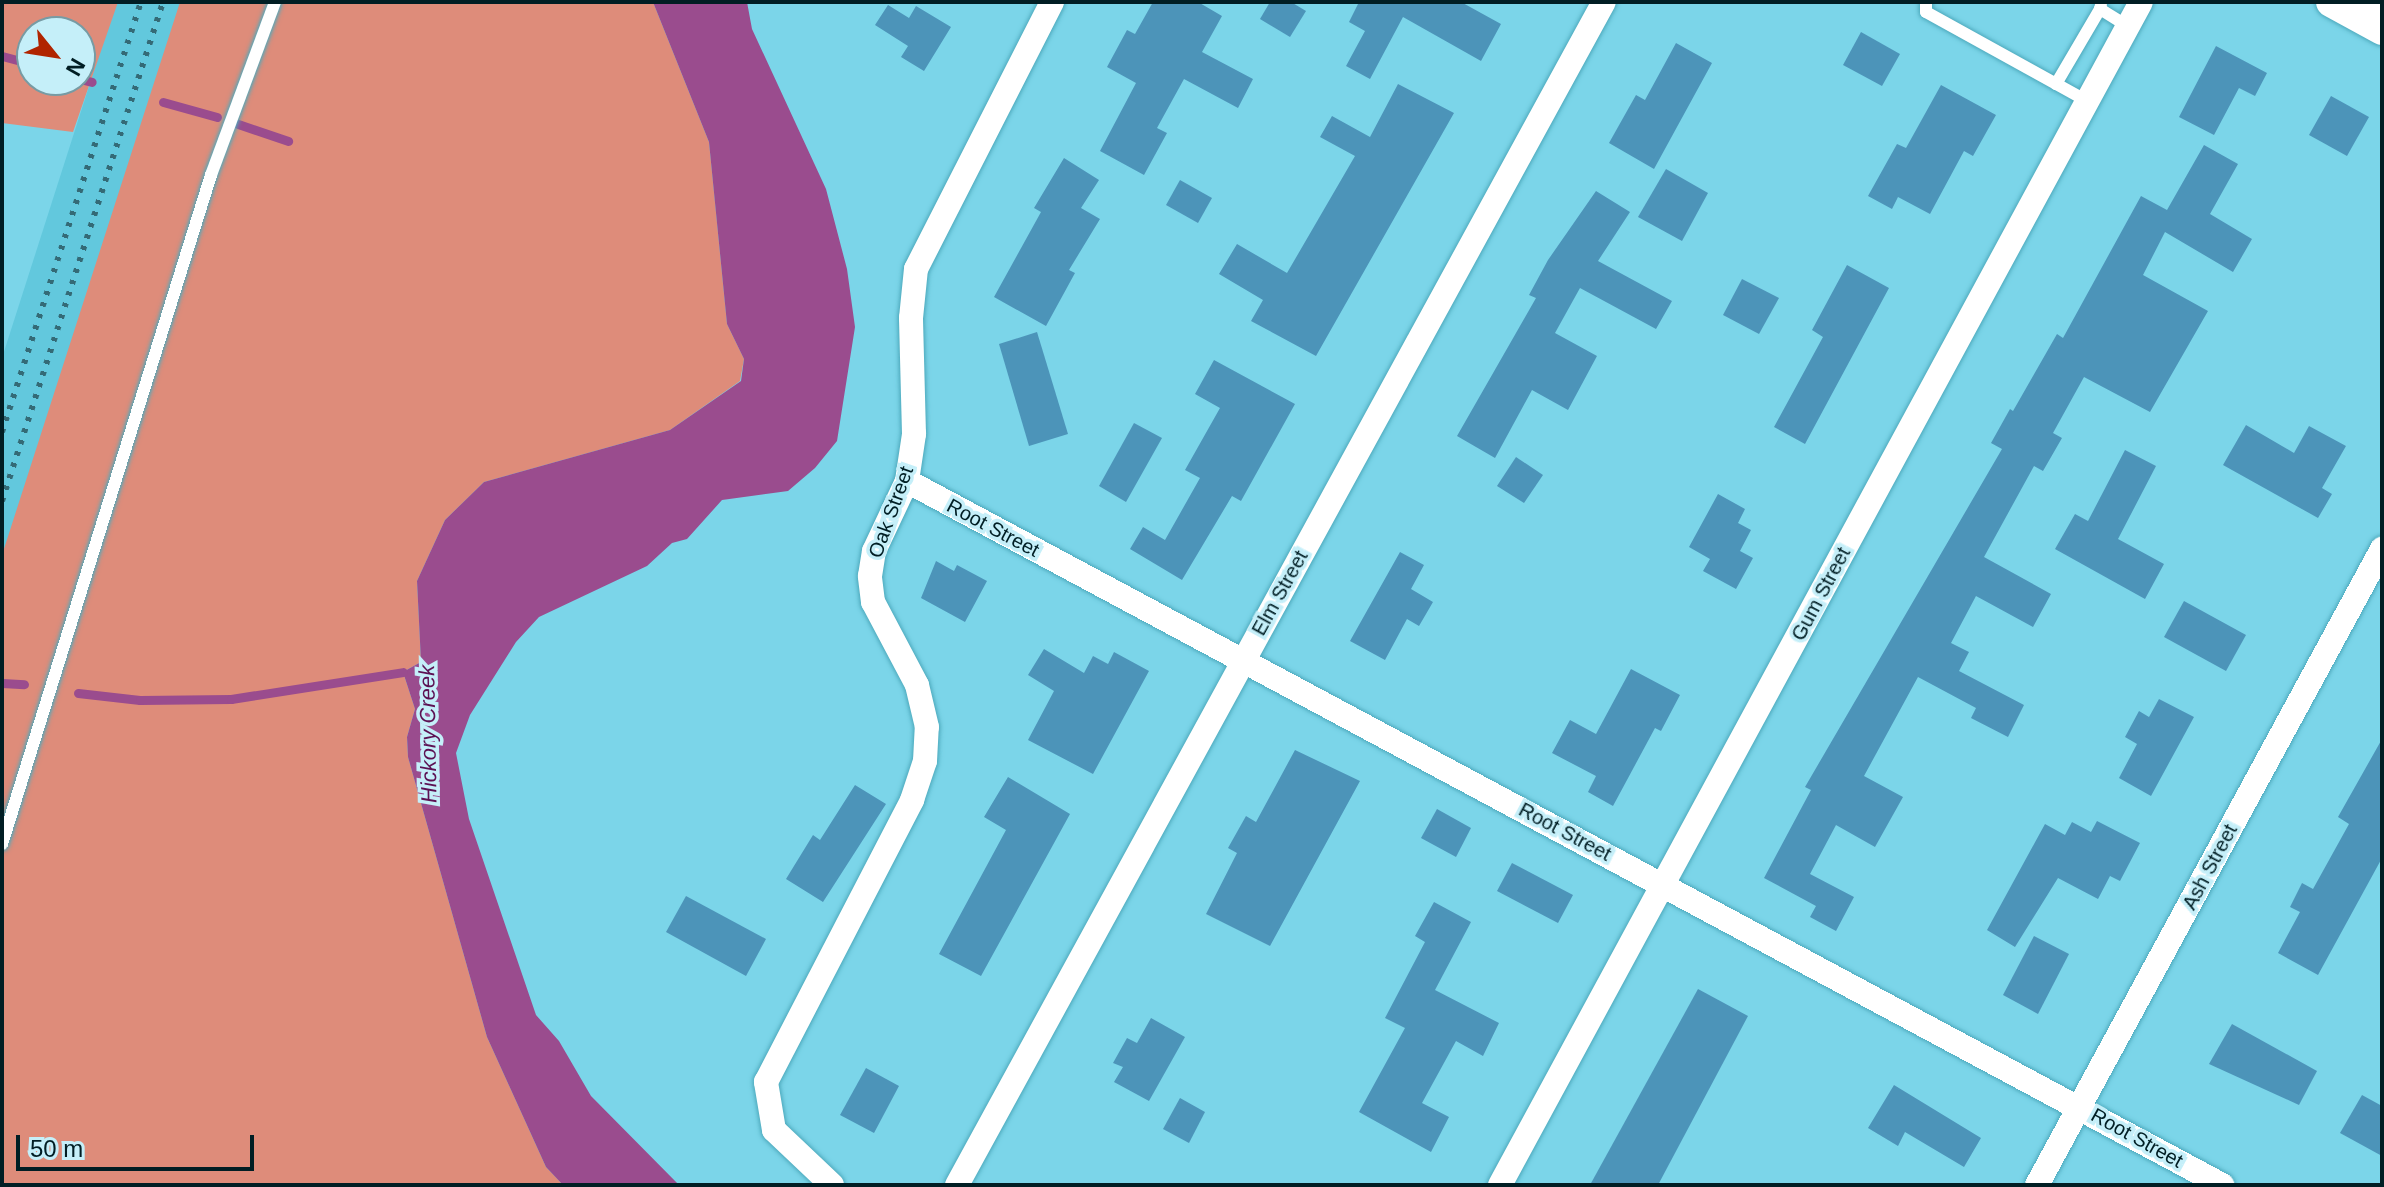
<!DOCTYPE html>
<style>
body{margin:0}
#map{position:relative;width:2384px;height:1187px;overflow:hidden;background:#7bd5e9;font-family:Helvetica,sans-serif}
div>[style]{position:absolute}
.built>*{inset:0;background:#62c8dd}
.green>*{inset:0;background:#de8c7a}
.water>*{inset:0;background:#9a4c8e}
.stream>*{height:9px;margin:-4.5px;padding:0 4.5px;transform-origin:4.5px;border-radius:4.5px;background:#9a4c8e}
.building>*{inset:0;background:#4c94b9}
.roads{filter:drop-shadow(0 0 2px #4da9bc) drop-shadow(0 0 2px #4da9bc)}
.service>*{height:12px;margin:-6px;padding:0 6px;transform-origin:6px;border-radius:6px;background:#fff}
.minor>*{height:24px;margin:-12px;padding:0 12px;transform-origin:12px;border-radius:12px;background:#fff}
.tertiary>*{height:30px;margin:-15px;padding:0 15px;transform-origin:15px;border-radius:15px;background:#fff}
.rail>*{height:6px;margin-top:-3px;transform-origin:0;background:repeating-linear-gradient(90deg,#346a76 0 4px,transparent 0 12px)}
span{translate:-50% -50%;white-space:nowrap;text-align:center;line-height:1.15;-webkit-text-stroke:7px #c5eff9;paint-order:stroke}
.street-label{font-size:20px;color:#011e24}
.water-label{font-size:22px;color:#5c1153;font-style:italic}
.frame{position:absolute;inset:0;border:4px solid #011e24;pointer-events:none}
.north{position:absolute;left:16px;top:16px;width:80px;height:80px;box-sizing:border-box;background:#c5eff9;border:2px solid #779ba4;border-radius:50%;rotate:120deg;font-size:22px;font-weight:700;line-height:32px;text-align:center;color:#011e24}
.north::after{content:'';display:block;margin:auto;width:28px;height:36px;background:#b02400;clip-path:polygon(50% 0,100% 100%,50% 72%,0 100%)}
.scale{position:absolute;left:16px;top:1135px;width:238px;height:36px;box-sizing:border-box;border:4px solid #011e24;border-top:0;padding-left:10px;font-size:24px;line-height:28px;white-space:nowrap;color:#011e24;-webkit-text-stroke:6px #c5eff9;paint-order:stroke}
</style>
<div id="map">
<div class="built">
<div style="clip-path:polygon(116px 2px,203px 2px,2px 597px,2px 358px)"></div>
</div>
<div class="green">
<div style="clip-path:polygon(evenodd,2px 2px,118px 2px,73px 132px,2px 123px,2px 2px,32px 32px,80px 32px,80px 80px,32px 80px,32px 32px)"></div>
<div style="clip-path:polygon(180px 2px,653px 2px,709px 142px,727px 324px,744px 359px,740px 381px,670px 430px,484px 482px,445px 520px,417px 581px,421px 662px,403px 672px,415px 709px,407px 737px,408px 757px,487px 1037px,546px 1167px,563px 1185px,2px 1185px,2px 555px)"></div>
</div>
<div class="water">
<div style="clip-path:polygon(653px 2px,747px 2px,752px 29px,826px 189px,847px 269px,855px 327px,837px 441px,815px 468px,788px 491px,722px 500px,687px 539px,672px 543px,647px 566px,539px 617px,516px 642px,470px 715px,456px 753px,469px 819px,536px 1015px,559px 1041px,591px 1096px,679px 1185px,563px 1185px,546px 1167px,487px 1037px,408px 757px,407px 737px,415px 709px,403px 672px,421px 662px,417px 581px,445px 520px,484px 482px,670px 430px,741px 381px,744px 359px,727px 324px,709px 142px)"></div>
</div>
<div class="stream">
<div style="left:2px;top:56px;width:31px;rotate:15deg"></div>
<div style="left:80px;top:79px;width:12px;rotate:14deg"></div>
<div style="left:163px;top:102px;width:56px;rotate:15.5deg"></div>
<div style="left:238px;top:124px;width:53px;rotate:18.8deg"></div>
<div style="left:2px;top:683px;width:22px;rotate:3deg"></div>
<div style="left:78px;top:693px;width:62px;rotate:6.4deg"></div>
<div style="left:140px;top:700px;width:91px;rotate:-0.6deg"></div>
<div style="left:231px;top:699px;width:174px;rotate:-8.9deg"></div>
</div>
<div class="building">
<div style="clip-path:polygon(1153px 2px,1198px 2px,1222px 16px,1202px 52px,1253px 79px,1238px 108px,1184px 79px,1157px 128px,1167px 133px,1144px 175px,1100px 151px,1136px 83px,1107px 67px,1127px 30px,1135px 34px)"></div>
<div style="clip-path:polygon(1270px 2px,1291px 2px,1306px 11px,1290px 37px,1260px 19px)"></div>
<div style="clip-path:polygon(1359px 2px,1461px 2px,1501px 24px,1481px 61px,1403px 17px,1370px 79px,1346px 66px,1365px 31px,1349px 22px)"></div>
<div style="clip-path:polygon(888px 5px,909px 18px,916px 6px,951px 27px,924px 71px,901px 57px,908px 46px,875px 25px)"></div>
<div style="clip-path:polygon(1861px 32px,1900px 54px,1882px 86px,1843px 65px)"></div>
<div style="clip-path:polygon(1676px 43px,1712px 63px,1654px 169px,1609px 143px,1636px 95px,1645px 100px)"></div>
<div style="clip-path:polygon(2216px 46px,2267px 73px,2255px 96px,2239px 88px,2214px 135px,2179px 117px)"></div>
<div style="clip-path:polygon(1398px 84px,1454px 113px,1316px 356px,1251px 321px,1263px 300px,1219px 274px,1237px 244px,1287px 273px,1355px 156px,1320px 137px,1332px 116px,1370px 137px)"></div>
<div style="clip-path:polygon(1941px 85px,1996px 115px,1973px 156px,1964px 151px,1930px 214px,1898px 197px,1892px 209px,1868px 196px,1897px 144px,1906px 148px)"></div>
<div style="clip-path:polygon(2331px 96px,2369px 117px,2347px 156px,2309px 135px)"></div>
<div style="clip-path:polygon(2204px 145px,2238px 164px,2210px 214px,2252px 239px,2233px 272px,2165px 232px,2143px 275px,2208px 311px,2150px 412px,2084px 377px,2053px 433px,2062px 438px,2043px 471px,2034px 466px,1984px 557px,2051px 594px,2033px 627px,1976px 596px,1951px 643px,1969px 652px,1959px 671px,2024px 705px,2008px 737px,1971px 718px,1976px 708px,1918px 677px,1864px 776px,1903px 797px,1875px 847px,1836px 825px,1810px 874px,1854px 897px,1836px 931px,1810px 917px,1816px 906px,1764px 878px,1811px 790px,1805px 787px,2002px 449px,1991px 443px,2010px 409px,2013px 411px,2057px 334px,2063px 338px,2141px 196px,2167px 210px)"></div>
<div style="clip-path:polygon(1064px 158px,1099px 180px,1081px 208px,1100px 219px,1069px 270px,1075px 273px,1046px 326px,994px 297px,1041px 212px,1034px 208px)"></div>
<div style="clip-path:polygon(1666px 169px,1708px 193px,1682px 241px,1638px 217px)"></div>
<div style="clip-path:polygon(1180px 180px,1212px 198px,1198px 223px,1166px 205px)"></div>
<div style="clip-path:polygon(1596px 191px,1630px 212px,1598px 261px,1672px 301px,1656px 329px,1580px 288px,1555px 333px,1597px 356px,1568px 410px,1532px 390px,1495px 458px,1457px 436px,1536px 298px,1529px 295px,1548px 260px)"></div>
<div style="clip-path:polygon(1847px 265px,1889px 288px,1805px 444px,1774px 427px,1823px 337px,1812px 330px)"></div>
<div style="clip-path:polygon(1742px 279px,1779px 298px,1759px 334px,1723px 315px)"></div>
<div style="clip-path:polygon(1037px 332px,1068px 434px,1029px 446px,999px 344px)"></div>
<div style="clip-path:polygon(1214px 360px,1295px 404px,1241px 501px,1232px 496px,1182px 580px,1130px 549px,1143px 527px,1165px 540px,1200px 478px,1185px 470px,1220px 408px,1195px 394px)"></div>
<div style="clip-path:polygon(1134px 423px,1162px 438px,1126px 502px,1099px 486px)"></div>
<div style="clip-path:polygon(2246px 425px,2294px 453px,2309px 426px,2346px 446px,2322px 488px,2332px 494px,2318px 518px,2223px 465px)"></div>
<div style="clip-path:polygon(2125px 450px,2156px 466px,2118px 539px,2164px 564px,2145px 599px,2055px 549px,2075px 514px,2088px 521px)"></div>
<div style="clip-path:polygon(1516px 457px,1543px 475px,1524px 503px,1497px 486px)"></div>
<div style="clip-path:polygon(1718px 494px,1745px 509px,1738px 523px,1751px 530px,1740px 551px,1753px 558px,1736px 589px,1703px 571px,1710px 559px,1689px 547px)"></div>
<div style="clip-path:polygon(1400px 552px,1424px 565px,1411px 589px,1433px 602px,1419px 626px,1407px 619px,1385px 660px,1350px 641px)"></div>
<div style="clip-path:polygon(936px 561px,954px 571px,957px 565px,987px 581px,965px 622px,921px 598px)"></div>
<div style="clip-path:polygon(2184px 601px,2246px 635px,2226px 671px,2164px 637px)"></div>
<div style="clip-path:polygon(1044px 649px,1084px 673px,1093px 656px,1108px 664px,1114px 652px,1149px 671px,1093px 774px,1028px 740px,1054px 691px,1028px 675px)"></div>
<div style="clip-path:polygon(1631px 669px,1680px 695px,1661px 731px,1655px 728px,1613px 806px,1588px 792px,1596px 776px,1552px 753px,1570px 720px,1596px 734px)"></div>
<div style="clip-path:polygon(2159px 699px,2194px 717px,2151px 796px,2119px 778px,2137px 744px,2125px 737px,2139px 711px,2149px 717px)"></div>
<div style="clip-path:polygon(2382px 739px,2382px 858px,2318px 975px,2278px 953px,2300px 912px,2290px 907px,2302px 883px,2313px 889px,2349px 824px,2338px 817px)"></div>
<div style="clip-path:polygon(1295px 750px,1360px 781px,1270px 946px,1206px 914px,1237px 853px,1228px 848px,1246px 816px,1256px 822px)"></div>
<div style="clip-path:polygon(1008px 777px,1070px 814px,981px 976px,939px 954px,1006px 830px,984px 817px)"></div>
<div style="clip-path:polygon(855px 785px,886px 804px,823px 902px,786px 879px,813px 835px,820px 840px)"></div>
<div style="clip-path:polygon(1437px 809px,1471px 828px,1456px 857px,1421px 838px)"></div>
<div style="clip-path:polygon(2097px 821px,2140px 843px,2120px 881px,2110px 876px,2098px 899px,2058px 878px,2015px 947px,1987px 930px,2045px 824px,2065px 835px,2072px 822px,2091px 832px)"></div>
<div style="clip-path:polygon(1512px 863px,1573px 895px,1558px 923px,1497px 891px)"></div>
<div style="clip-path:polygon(686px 896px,766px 939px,746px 976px,666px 932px)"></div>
<div style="clip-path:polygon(1434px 902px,1471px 922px,1435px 990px,1499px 1023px,1483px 1056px,1456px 1041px,1422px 1103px,1449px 1117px,1431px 1152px,1359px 1112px,1405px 1028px,1385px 1018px,1425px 942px,1415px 936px)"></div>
<div style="clip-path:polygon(2034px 936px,2069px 954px,2038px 1014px,2003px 995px)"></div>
<div style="clip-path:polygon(1698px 989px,1748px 1016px,1658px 1185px,1590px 1185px)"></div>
<div style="clip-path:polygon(1151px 1018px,1185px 1037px,1149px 1101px,1114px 1082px,1123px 1067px,1113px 1063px,1127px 1038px,1137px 1043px)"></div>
<div style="clip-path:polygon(2232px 1024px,2317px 1071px,2299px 1105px,2209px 1064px)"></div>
<div style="clip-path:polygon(866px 1068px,899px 1086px,874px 1133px,840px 1115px)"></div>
<div style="clip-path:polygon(1894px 1085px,1981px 1138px,1964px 1167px,1905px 1132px,1898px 1146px,1868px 1128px)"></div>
<div style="clip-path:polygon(2362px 1095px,2382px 1106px,2382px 1156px,2340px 1133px)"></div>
<div style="clip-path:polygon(1180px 1098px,1205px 1112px,1189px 1143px,1163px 1129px)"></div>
</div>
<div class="roads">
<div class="service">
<div style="left:1926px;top:2px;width:10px;rotate:90deg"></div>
<div style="left:1926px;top:12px;width:184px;rotate:28.9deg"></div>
<div style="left:2101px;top:5px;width:4px;rotate:104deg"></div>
<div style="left:2100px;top:9px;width:32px;rotate:32deg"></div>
<div style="left:2056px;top:84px;width:87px;rotate:-59.6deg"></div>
<div style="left:2px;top:844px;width:701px;rotate:-72.65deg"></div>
<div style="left:211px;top:175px;width:184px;rotate:-69.7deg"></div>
</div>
<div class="minor">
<div style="left:2369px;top:23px;width:24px;rotate:-62deg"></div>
<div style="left:907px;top:481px;width:1492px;rotate:28.16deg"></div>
<div style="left:832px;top:1185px;width:80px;rotate:-136.5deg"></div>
<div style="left:774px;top:1130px;width:49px;rotate:-99.5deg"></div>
<div style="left:766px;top:1082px;width:318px;rotate:-62.6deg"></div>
<div style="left:912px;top:800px;width:41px;rotate:-71.6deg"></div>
<div style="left:925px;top:761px;width:34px;rotate:-87deg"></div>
<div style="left:927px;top:727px;width:43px;rotate:-103.4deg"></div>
<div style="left:917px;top:685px;width:94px;rotate:-117.9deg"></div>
<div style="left:873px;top:602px;width:26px;rotate:-97deg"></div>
<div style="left:870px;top:576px;width:25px;rotate:-81deg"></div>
<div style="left:874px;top:551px;width:77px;rotate:-64.8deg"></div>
<div style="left:907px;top:481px;width:48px;rotate:-81.5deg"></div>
<div style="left:914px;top:434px;width:116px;rotate:-91.5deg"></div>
<div style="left:911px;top:318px;width:49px;rotate:-84.2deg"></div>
<div style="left:916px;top:269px;width:300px;rotate:-63deg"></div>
<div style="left:957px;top:1185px;width:1348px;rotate:-61.33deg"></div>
<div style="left:1500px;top:1185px;width:1345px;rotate:-61.55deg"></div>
<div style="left:2037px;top:1185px;width:724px;rotate:-61.52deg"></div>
</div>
<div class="tertiary">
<div style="left:2331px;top:2px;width:58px;rotate:28.8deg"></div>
</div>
</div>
<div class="rail">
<div style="left:2px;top:432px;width:452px;rotate:-72.1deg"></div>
<div style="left:2px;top:501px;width:524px;rotate:-72.12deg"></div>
</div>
<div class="street-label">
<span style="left:891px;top:512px;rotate:-70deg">Oak Street</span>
<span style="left:993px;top:528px;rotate:28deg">Root Street</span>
<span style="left:1280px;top:593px;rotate:-61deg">Elm Street</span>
<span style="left:1821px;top:594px;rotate:-62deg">Gum Street</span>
<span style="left:1565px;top:832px;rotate:28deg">Root Street</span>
<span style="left:2210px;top:867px;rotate:-62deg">Ash Street</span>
<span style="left:2137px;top:1138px;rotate:29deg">Root Street</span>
</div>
<div class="water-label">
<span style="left:428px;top:734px;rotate:-91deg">Hickory Creek</span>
</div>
<div class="frame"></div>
<div class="north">N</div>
<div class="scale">50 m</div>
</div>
